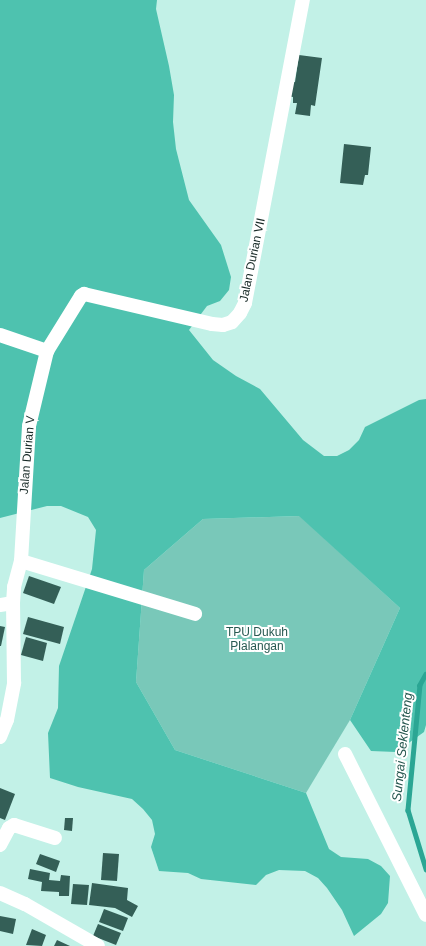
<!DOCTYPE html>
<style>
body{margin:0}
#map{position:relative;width:426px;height:946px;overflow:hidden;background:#c2f1e7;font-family:Helvetica,sans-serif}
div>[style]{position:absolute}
.green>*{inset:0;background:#79c8b9}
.forest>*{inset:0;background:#4ec2af}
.stream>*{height:4.5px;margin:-2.25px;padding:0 2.25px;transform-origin:2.25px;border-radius:2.25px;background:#2ba694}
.building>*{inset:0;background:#345f57}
.minor>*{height:14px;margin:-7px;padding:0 7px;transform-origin:7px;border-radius:7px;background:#fff}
span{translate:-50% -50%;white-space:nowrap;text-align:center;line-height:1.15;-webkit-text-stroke:4px #fff;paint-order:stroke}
.street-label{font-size:12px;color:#172926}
.park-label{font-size:12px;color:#295a52}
.water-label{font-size:13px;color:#26574f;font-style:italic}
</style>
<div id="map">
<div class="green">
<div style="clip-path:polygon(300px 516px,400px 608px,350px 720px,306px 793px,175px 750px,136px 682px,144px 570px,203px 519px)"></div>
</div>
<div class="forest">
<div style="clip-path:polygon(0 0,157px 0,156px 9px,169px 66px,174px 95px,173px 122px,176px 149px,189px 200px,221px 245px,231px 277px,229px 290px,220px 301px,207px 306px,189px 330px,213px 360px,236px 376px,260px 389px,303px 440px,324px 456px,337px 456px,349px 450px,359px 440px,365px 427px,419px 400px,426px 399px,426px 725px,424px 732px,396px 752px,371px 751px,350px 720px,400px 608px,299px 516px,203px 519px,144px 570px,136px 682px,175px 750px,306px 793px,329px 849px,341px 857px,368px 859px,381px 866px,390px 876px,388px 903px,381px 914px,354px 936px,342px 910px,327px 888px,318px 878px,305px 871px,279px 870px,266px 875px,256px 885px,201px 879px,188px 873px,159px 871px,151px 847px,155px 834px,152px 820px,143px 809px,132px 799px,78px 787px,50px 778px,48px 733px,58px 708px,59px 666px,92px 569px,96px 530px,88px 517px,61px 506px,47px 506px,0 518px)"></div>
</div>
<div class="stream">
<div style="left:426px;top:674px;width:13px;rotate:119deg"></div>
<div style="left:420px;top:685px;width:126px;rotate:95.5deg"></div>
<div style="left:408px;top:810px;width:62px;rotate:73deg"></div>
</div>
<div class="building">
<div style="clip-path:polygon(299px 55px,322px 58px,315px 106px,311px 105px,310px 116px,295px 114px,297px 103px,293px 103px,293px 97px,287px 96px,289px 82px,295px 82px)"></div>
<div style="clip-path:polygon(344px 144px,371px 147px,368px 175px,365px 175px,363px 185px,340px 183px)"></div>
<div style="clip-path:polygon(29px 576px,61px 587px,54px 604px,23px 593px)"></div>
<div style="clip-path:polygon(28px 617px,64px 627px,60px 644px,23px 634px)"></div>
<div style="clip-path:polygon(0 626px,5px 627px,1px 646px,0 646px)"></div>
<div style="clip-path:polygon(26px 637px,47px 643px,43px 661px,21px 655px)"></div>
<div style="clip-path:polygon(0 788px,15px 794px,5px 820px,0 818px)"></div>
<div style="clip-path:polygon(65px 818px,73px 818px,72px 831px,64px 830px)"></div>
<div style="clip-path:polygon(103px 853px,119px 854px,117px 881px,101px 880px)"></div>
<div style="clip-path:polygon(40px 854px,60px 861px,56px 872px,36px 864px)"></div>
<div style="clip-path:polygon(30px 869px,50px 873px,49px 880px,60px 881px,61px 875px,70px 876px,69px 896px,59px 896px,59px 892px,41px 891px,42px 882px,28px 879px)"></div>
<div style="clip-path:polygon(92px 883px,128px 888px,127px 900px,138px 906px,132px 917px,115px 908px,89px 905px)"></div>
<div style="clip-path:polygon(73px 884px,89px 885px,87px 905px,71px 904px)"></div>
<div style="clip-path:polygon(104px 909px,128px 918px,123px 931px,99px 922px)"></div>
<div style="clip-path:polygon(0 916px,16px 919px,13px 934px,0 931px)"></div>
<div style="clip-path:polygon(98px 924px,121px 933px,116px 945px,93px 936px)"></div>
<div style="clip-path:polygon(32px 929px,46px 935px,42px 946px,26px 945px)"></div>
<div style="clip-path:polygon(57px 940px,70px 946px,54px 946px)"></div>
</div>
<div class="minor">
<div style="left:0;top:335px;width:50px;rotate:18.8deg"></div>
<div style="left:21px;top:561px;width:182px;rotate:16.9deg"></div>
<div style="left:0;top:605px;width:13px;rotate:-9deg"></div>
<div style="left:0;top:737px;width:18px;rotate:-68deg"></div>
<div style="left:7px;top:720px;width:38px;rotate:-79deg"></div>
<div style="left:14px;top:683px;width:80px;rotate:-90.7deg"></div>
<div style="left:13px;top:603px;width:16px;rotate:-86deg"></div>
<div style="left:14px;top:587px;width:27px;rotate:-75deg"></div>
<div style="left:21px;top:561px;width:135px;rotate:-86.6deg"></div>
<div style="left:29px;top:426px;width:77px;rotate:-76.5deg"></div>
<div style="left:47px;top:351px;width:65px;rotate:-58.3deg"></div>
<div style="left:81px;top:296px;width:4px;rotate:-34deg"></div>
<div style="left:84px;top:294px;width:131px;rotate:13.2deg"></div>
<div style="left:212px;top:324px;width:11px;rotate:5deg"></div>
<div style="left:223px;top:325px;width:9px;rotate:-18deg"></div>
<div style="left:232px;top:322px;width:12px;rotate:-48deg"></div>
<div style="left:240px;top:313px;width:11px;rotate:-63deg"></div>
<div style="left:245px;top:303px;width:309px;rotate:-79.2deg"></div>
<div style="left:345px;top:754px;width:180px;rotate:63.3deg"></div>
<div style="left:0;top:845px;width:19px;rotate:-62deg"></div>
<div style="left:9px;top:828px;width:6px;rotate:-31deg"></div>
<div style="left:14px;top:825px;width:43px;rotate:17.6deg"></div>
<div style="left:0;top:893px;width:27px;rotate:24deg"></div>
<div style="left:25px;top:904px;width:84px;rotate:29.9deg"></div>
</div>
<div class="street-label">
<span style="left:253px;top:260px;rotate:-78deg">Jalan Durian VII</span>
<span style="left:28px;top:455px;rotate:-85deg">Jalan Durian V</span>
</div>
<div class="park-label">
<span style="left:257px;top:640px">TPU Dukuh<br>Plalangan</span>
</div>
<div class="water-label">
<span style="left:403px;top:747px;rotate:-84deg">Sungai Seklenteng</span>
</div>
</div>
